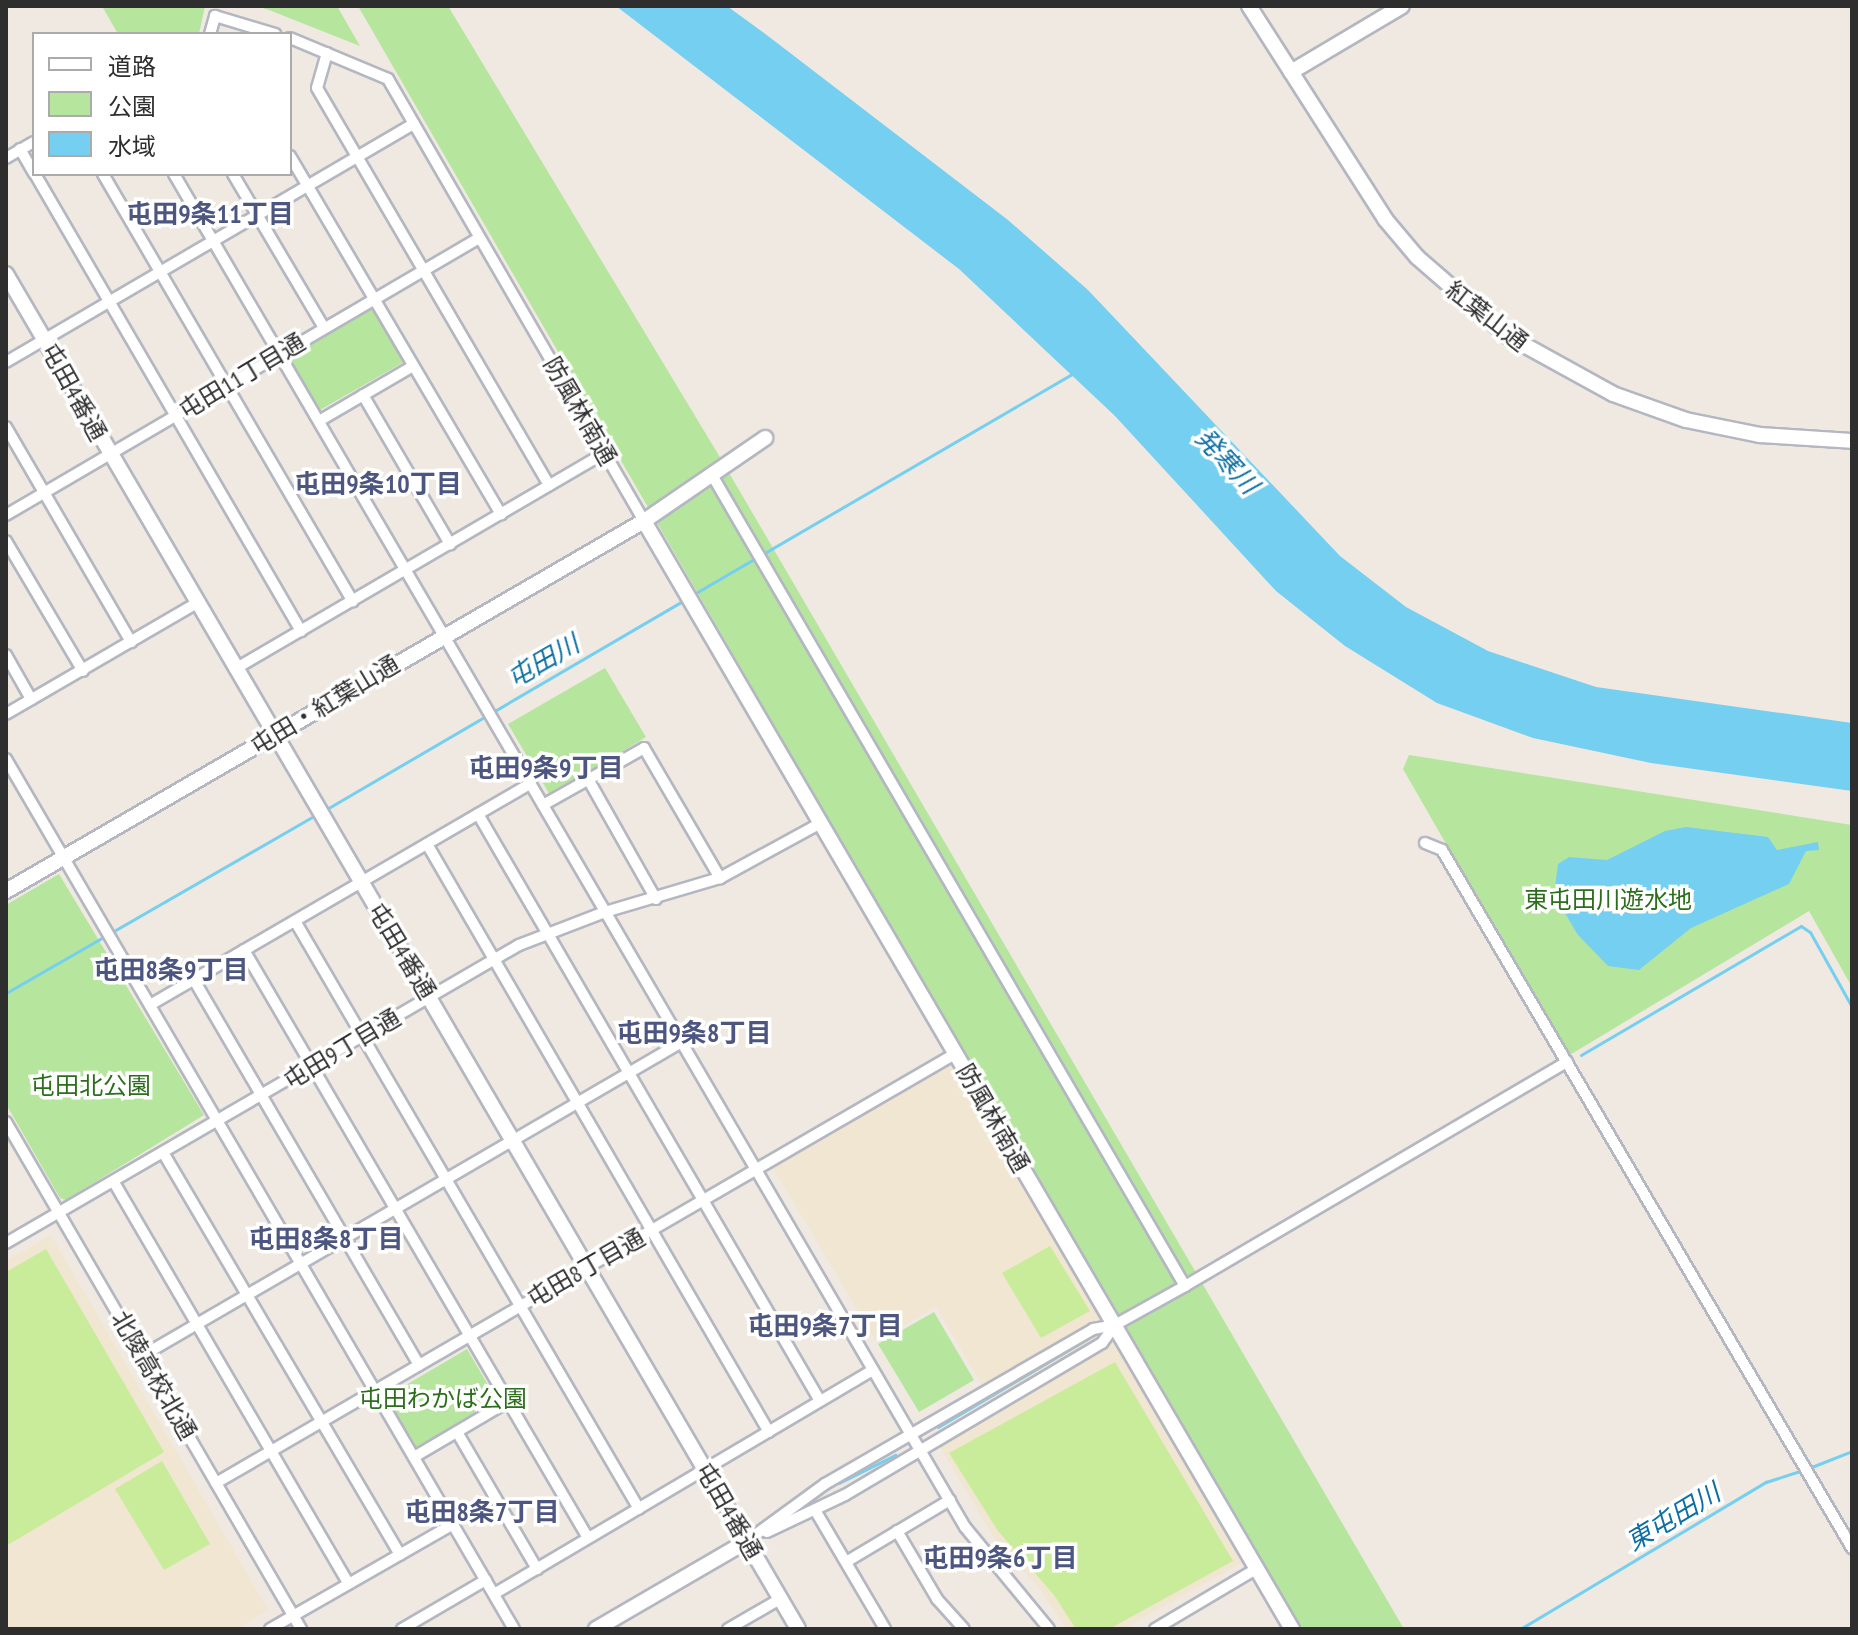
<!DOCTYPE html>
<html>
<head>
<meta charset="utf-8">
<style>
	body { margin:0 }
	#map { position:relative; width:1858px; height:1635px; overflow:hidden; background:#efe9e1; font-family:"PT Sans Narrow","Noto Sans JP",sans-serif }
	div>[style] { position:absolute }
	.education>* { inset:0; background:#f0e6d1 }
	.green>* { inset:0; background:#b6e59e }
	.pitch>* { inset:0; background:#c9ec9a }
	.water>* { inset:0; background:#75cff0 }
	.stream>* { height:3px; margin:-1.5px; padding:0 1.5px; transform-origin:1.5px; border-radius:1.5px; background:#75cff0 }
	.roads { filter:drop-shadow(2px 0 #b4b7c1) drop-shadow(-2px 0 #b4b7c1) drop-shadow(0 2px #b4b7c1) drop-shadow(0 -2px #b4b7c1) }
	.street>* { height:10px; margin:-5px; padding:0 5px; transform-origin:5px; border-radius:5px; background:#fff }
	.secondary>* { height:14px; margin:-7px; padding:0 7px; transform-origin:7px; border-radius:7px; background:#fff }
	span { translate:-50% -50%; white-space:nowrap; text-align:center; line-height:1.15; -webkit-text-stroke:7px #fff; paint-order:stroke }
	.street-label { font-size:24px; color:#2e2e2e }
	.park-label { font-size:24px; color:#2c6e1b }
	.neighbourhood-label { font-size:26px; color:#4d5680; font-weight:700 }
	.water-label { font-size:26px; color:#0d6fa3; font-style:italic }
	.frame { position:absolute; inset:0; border:8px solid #2e2e2e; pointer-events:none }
	.legend { position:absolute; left:32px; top:32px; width:260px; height:144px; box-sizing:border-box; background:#fff; border:2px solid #ababab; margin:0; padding:10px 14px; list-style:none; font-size:24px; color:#2e2e2e }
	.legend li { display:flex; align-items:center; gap:16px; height:40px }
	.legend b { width:40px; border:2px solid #ababab }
</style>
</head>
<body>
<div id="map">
	<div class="education">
		<div style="clip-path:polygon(953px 1064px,1245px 1561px,1123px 1629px,1067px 1629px,1037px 1585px,997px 1543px,940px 1447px,998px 1412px,936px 1307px,876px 1341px,773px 1167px)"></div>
		<div style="clip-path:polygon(51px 1235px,268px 1610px,237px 1629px,6px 1629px,6px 1261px)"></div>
	</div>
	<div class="green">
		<div style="clip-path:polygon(102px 6px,205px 6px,199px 34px,118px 34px)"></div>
		<div style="clip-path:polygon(256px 6px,337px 6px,360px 46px,269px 10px)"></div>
		<div style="clip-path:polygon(358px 6px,448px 6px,718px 454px,1404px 1629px,1297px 1629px)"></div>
		<div style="clip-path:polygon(371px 307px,404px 362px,320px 410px,289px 357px)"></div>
		<div style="clip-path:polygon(605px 668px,646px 737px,550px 795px,508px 724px)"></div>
		<div style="clip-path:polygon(1409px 755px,1852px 825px,1852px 987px,1809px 911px,1568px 1056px,1403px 769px)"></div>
		<div style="clip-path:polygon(59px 874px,204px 1115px,66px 1200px,60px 1198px,6px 1104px,6px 905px)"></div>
		<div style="clip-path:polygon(934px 1312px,974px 1380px,919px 1412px,878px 1344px)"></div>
		<div style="clip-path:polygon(467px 1349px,498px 1402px,419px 1448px,413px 1446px,387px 1402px,389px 1395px)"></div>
	</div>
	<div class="pitch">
		<div style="clip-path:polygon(1050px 1246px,1090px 1311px,1041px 1338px,1002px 1273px)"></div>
		<div style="clip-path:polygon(46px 1249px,164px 1452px,6px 1546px,6px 1272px)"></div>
		<div style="clip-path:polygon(1115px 1362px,1233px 1561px,1109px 1629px,1076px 1629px,1054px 1595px,998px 1531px,949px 1453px)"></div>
		<div style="clip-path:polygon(162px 1461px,210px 1544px,164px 1570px,115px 1489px)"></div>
	</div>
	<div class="water">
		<div style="clip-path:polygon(616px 6px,727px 6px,768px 36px,1008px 220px,1088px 290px,1340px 556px,1406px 607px,1488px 651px,1596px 687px,1852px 723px,1852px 791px,1651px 763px,1533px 738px,1437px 703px,1345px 646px,1276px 591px,1115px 416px,959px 269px)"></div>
		<div style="clip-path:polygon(1686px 827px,1768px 837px,1777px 850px,1818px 842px,1819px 850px,1806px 851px,1789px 884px,1691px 928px,1639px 970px,1608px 966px,1578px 935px,1554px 895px,1558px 864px,1569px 857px,1607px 860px,1665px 831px)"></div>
	</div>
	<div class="stream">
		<div style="left:694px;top:594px;width:441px;rotate:-30.2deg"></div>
		<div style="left:325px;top:810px;width:416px;rotate:-30.3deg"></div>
		<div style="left:6px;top:993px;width:357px;rotate:-29.9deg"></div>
		<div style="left:1581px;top:1055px;width:255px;rotate:-30.4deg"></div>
		<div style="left:1801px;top:926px;width:11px;rotate:34deg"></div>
		<div style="left:1810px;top:932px;width:86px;rotate:60.8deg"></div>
		<div style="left:938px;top:1427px;width:173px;rotate:-30.6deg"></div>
		<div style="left:1809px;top:1468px;width:46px;rotate:-21.6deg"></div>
		<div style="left:839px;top:1483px;width:63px;rotate:-26.6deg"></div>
		<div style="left:1520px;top:1629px;width:287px;rotate:-30.9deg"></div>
		<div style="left:1766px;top:1482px;width:38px;rotate:-18deg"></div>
	</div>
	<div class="roads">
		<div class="street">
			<div style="left:210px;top:34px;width:19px;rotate:-74deg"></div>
			<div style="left:215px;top:16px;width:63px;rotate:16.7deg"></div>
			<div style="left:290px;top:38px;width:106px;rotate:22.7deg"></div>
			<div style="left:388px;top:79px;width:511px;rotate:59.92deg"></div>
			<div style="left:327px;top:53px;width:36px;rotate:106deg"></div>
			<div style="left:317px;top:88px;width:460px;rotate:59.7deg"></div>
			<div style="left:20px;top:149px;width:28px;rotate:60deg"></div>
			<div style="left:290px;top:156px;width:416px;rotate:59.5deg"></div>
			<div style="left:6px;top:158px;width:32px;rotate:-30deg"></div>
			<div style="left:35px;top:174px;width:529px;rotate:59.8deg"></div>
			<div style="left:103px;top:174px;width:495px;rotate:59.7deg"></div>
			<div style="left:174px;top:174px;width:1567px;rotate:59.69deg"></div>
			<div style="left:965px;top:1527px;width:132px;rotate:50.5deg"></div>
			<div style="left:233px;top:174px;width:179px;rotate:59.4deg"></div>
			<div style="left:6px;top:362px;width:472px;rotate:-30.3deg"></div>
			<div style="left:363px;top:395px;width:173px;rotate:59.7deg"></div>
			<div style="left:319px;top:421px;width:109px;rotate:-30.3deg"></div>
			<div style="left:6px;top:427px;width:249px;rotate:59.8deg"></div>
			<div style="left:712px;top:475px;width:939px;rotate:59.75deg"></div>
			<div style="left:1185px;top:1286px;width:443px;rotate:-30.4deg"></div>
			<div style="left:6px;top:515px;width:548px;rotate:-30.35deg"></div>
			<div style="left:6px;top:541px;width:151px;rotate:59.4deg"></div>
			<div style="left:6px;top:655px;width:51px;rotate:60.4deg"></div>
			<div style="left:235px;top:669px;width:428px;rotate:-30.3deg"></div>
			<div style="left:6px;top:714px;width:221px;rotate:-30.2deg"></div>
			<div style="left:6px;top:759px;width:1007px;rotate:59.72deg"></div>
			<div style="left:588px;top:779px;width:138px;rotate:60.5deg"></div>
			<div style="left:543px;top:805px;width:116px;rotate:-29.4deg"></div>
			<div style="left:644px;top:748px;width:151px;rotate:59.7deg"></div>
			<div style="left:478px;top:814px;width:679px;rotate:59.77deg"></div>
			<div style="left:1425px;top:843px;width:18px;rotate:22deg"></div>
			<div style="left:1442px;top:850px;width:810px;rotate:59.57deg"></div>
			<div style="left:427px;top:844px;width:680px;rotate:59.82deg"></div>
			<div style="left:295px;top:921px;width:681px;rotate:59.67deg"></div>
			<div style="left:244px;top:950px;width:681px;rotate:59.67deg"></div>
			<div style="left:194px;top:980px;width:446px;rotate:59.7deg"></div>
			<div style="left:150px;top:1005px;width:440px;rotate:-30.2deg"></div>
			<div style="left:6px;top:1122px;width:587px;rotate:59.81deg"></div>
			<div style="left:164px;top:1154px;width:465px;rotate:59.5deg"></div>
			<div style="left:115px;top:1184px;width:463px;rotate:59.7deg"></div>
			<div style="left:6px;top:1243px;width:593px;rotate:-30.15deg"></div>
			<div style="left:519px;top:945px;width:92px;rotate:-21deg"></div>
			<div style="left:605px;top:912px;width:120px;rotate:-16.5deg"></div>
			<div style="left:720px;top:878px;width:115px;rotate:-28.6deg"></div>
			<div style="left:142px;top:1356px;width:625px;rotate:-30.18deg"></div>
			<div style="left:457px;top:1432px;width:159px;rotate:59.7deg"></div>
			<div style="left:414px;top:1457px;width:110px;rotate:-30.5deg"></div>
			<div style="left:216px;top:1483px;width:854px;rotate:-30.14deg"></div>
			<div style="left:815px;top:1510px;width:138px;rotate:59.5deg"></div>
			<div style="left:897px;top:1531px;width:79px;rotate:59.5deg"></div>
			<div style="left:937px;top:1599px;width:40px;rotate:48deg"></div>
			<div style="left:767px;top:1532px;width:86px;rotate:-25.4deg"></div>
			<div style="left:845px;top:1495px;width:299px;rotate:-30.6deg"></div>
			<div style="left:1102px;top:1343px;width:22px;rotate:-54deg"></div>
			<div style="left:747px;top:1541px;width:97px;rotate:-36.2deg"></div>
			<div style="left:825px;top:1484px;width:310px;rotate:-30deg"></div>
			<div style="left:1093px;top:1329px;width:22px;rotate:-10deg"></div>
			<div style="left:1115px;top:1325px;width:80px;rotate:-29.1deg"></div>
			<div style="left:846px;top:1562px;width:121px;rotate:-30.8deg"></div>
			<div style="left:494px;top:1594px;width:440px;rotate:-30.6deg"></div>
			<div style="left:270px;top:1629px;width:211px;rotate:-29.8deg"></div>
			<div style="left:402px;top:1629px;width:97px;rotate:-30.3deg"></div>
			<div style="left:728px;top:1629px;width:60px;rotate:-30deg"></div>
			<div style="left:1155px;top:1629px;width:117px;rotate:-30.7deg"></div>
		</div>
		<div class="secondary">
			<div style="left:1249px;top:6px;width:253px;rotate:57.4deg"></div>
			<div style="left:1385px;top:219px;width:50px;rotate:49.9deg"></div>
			<div style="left:1417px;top:257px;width:121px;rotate:41deg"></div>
			<div style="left:1508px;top:336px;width:120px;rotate:28.9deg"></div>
			<div style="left:1613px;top:394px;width:77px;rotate:19.6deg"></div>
			<div style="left:1686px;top:420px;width:76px;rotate:11.5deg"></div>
			<div style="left:1760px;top:435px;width:92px;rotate:3.7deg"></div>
			<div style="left:1291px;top:72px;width:129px;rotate:-30.7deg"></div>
			<div style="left:6px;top:274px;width:1569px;rotate:59.69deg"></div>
			<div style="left:644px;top:521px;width:1284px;rotate:59.68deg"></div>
			<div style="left:6px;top:891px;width:738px;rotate:-30.11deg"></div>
			<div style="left:644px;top:521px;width:147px;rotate:-34.4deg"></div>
			<div style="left:596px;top:1629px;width:175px;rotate:-30.2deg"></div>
		</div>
	</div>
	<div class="street-label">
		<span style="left:1487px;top:316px;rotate:38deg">紅葉山通</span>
		<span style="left:242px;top:376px;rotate:-31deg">屯田11丁目通</span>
		<span style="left:74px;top:392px;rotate:61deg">屯田4番通</span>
		<span style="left:580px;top:411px;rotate:60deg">防風林南通</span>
		<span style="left:325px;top:705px;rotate:-31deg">屯田・紅葉山通</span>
		<span style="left:402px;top:951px;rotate:59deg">屯田4番通</span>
		<span style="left:342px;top:1049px;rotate:-31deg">屯田9丁目通</span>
		<span style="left:993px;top:1118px;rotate:60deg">防風林南通</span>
		<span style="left:586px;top:1268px;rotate:-30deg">屯田8丁目通</span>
		<span style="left:154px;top:1375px;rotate:60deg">北陵高校北通</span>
		<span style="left:729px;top:1511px;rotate:60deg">屯田4番通</span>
	</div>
	<div class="park-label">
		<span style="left:1608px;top:900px">東屯田川遊水地</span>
		<span style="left:91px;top:1086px">屯田北公園</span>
		<span style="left:443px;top:1399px">屯田わかば公園</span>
	</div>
	<div class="neighbourhood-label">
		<span style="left:210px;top:214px">屯田9条11丁目</span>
		<span style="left:378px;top:484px">屯田9条10丁目</span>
		<span style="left:546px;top:768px">屯田9条9丁目</span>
		<span style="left:171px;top:970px">屯田8条9丁目</span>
		<span style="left:694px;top:1033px">屯田9条8丁目</span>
		<span style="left:326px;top:1239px">屯田8条8丁目</span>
		<span style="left:825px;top:1326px">屯田9条7丁目</span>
		<span style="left:482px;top:1512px">屯田8条7丁目</span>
		<span style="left:1000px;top:1558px">屯田9条6丁目</span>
	</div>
	<div class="water-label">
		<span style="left:1227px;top:461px;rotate:47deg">発寒川</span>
		<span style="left:543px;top:661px;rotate:-30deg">屯田川</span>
		<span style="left:1673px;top:1517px;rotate:-31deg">東屯田川</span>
	</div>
	<div class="frame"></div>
	<ul class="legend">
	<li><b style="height:10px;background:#fff"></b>道路</li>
	<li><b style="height:22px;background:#b6e59e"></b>公園</li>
	<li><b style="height:22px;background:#75cff0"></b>水域</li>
	</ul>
</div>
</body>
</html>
